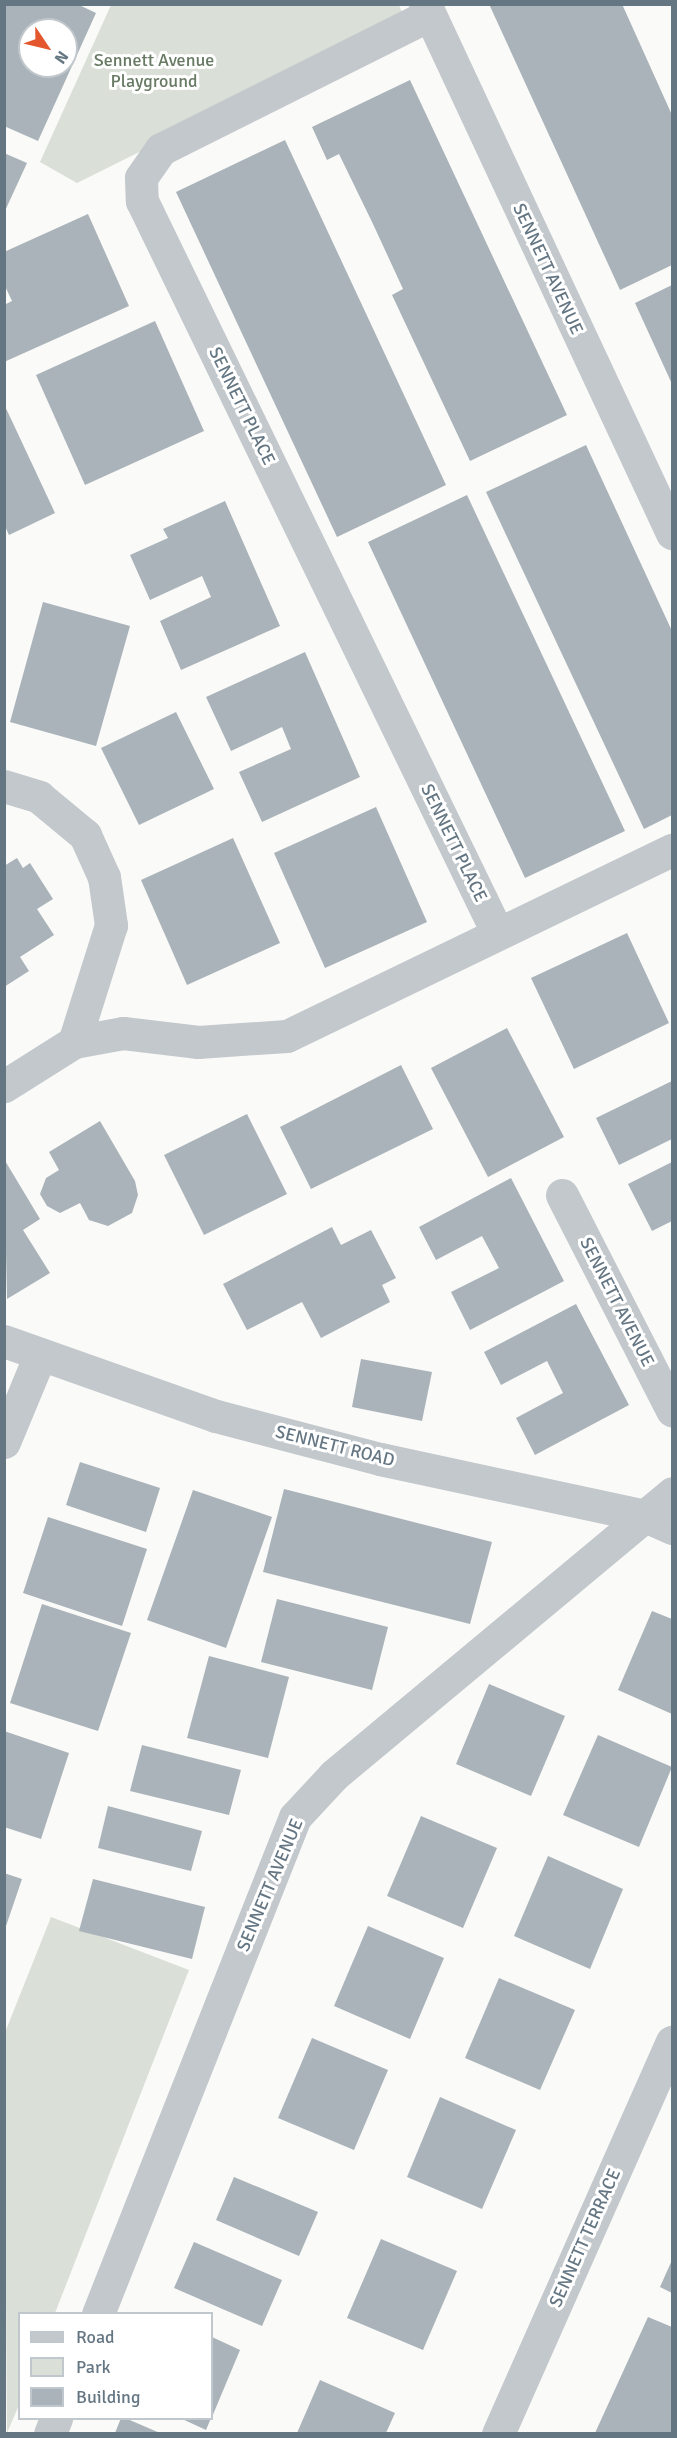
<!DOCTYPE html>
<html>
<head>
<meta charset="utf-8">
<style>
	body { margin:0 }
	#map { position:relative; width:677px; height:2438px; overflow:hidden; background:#fafaf8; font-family:Signika,sans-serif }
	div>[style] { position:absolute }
	.green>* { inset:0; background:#dadfd7 }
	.building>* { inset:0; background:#aab3b9 }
	.minor>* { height:33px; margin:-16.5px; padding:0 16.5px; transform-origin:16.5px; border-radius:16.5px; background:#c3c8cc }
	span { translate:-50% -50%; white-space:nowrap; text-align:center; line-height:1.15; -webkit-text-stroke:6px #fff; paint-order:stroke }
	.park-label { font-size:18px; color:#687a64 }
	.street-label { font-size:18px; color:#657683 }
	.frame { position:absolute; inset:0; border:6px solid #657683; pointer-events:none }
	.legend { position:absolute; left:18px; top:2312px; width:195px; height:108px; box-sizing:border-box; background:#fff; border:2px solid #c1c8cd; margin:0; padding:8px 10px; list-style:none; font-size:18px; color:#657683 }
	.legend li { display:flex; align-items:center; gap:12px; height:30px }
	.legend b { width:30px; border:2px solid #c1c8cd }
	.north { position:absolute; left:18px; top:18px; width:60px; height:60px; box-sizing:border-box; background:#fff; border:2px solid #c1c8cd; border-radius:50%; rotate:125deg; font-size:16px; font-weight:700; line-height:24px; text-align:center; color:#657683 }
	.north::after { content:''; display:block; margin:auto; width:21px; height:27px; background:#e4572e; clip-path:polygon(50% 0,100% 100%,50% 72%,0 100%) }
</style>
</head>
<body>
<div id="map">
	<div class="green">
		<div style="clip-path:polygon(111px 5px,399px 5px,405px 20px,77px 183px,40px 162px)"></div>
		<div style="clip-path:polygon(51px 1917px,189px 1970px,55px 2313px,20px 2314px,19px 2405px,7px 2433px,4px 2035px)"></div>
	</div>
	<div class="building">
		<div style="clip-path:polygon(evenodd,4px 4px,77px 4px,96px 13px,38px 141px,4px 126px,4px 4px,30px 30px,66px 30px,66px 66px,30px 66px,30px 30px)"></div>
		<div style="clip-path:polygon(489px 4px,622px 4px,672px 115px,672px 265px,620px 290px)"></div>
		<div style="clip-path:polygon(410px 80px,567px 415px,470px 461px,392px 295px,403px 289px,373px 224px,339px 154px,327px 160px,312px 127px)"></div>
		<div style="clip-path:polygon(285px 140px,446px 485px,337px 537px,176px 192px)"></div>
		<div style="clip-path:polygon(4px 153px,27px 163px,4px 213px)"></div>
		<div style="clip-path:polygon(88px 214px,129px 306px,4px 362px,4px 305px,12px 301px,4px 284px,4px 252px)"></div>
		<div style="clip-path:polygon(672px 285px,672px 384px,635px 303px)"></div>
		<div style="clip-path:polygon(155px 321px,204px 431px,85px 485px,36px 375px)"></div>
		<div style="clip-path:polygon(4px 404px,55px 513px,9px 535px,4px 524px)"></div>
		<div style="clip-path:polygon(586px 445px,672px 631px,672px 815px,644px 829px,486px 492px)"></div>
		<div style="clip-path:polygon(467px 495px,625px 831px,525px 878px,368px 542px)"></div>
		<div style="clip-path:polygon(225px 501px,280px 626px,181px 670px,160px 621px,211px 597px,202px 576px,150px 600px,130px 555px,168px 538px,163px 529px)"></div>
		<div style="clip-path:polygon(43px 602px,130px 626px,96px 746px,10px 722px)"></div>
		<div style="clip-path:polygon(305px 652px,360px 777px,262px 822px,239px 772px,291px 749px,282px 727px,231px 751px,206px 697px)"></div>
		<div style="clip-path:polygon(176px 712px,214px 789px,139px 825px,101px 748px)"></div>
		<div style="clip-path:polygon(376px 807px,427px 922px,325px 968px,274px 853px)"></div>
		<div style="clip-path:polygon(233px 838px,280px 943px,187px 985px,141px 880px)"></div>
		<div style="clip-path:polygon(17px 858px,23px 868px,30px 863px,53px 899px,37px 909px,54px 935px,20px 957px,29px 971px,4px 987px,4px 866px)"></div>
		<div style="clip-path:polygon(627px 933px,669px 1023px,574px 1069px,531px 978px)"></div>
		<div style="clip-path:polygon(507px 1028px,564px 1137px,488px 1177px,431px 1068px)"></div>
		<div style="clip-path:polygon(401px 1065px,433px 1129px,311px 1189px,280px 1127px)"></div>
		<div style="clip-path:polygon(672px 1081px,672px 1139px,619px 1165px,596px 1118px)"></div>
		<div style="clip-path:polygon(247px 1114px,287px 1194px,204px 1235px,164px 1155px)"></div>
		<div style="clip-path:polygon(100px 1121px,135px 1181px,138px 1195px,132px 1213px,108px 1226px,89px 1220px,80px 1203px,60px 1213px,47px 1206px,40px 1194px,46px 1178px,59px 1170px,49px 1152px)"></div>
		<div style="clip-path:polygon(4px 1159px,40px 1219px,23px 1230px,50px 1273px,7px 1299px)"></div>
		<div style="clip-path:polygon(672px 1162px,672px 1221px,652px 1231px,628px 1184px)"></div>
		<div style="clip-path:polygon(511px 1178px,564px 1281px,470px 1330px,451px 1292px,499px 1268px,482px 1236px,436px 1260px,419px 1227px)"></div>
		<div style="clip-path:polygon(332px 1227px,341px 1245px,371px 1230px,396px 1278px,382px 1285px,390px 1302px,321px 1338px,302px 1302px,247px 1330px,223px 1284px)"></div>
		<div style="clip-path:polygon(576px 1304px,629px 1405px,535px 1455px,516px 1418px,563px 1393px,547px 1361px,501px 1385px,484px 1352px)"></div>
		<div style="clip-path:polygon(361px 1359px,432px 1372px,422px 1421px,352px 1407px)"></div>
		<div style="clip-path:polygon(80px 1462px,160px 1488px,146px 1532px,66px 1505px)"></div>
		<div style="clip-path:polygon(284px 1489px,492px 1542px,470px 1624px,263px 1572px)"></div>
		<div style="clip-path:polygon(193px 1490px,272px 1517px,226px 1648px,147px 1620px)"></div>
		<div style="clip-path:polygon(48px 1517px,147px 1549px,122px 1626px,23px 1593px)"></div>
		<div style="clip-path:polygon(277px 1599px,388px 1627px,372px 1690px,261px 1662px)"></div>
		<div style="clip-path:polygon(42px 1604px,131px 1633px,98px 1731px,10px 1703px)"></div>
		<div style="clip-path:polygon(652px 1611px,672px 1619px,672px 1714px,618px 1690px)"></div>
		<div style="clip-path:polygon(209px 1656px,289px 1677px,268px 1758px,187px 1738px)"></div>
		<div style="clip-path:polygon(489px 1684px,565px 1716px,531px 1796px,456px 1764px)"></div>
		<div style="clip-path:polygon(4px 1731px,69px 1753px,41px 1839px,4px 1827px)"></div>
		<div style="clip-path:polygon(598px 1735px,672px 1767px,639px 1847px,563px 1815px)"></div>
		<div style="clip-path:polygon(142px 1745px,241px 1770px,229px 1815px,130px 1791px)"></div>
		<div style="clip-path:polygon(108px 1806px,202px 1831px,191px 1871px,98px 1848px)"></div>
		<div style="clip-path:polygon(421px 1816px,497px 1848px,463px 1928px,387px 1896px)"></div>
		<div style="clip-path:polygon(548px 1856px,623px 1889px,590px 1969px,514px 1936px)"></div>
		<div style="clip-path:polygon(4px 1873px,22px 1879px,5px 1929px,4px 1929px)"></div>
		<div style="clip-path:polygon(93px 1879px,205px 1907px,192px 1959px,79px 1931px)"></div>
		<div style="clip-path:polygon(368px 1926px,444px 1958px,410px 2039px,334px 2006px)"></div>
		<div style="clip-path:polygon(499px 1978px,575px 2010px,540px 2090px,465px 2058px)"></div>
		<div style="clip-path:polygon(312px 2038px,388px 2070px,354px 2150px,278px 2118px)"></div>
		<div style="clip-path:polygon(440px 2097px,516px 2130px,482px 2209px,407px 2177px)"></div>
		<div style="clip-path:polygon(234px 2177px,318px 2212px,299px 2256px,216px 2220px)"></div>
		<div style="clip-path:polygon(381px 2239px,457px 2271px,423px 2350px,347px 2318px)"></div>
		<div style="clip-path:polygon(194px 2242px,282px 2280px,262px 2326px,174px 2288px)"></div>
		<div style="clip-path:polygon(672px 2260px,672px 2293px,660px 2287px)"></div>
		<div style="clip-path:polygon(648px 2317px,672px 2327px,672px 2433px,595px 2433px)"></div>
		<div style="clip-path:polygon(212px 2337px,240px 2350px,212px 2417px)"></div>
		<div style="clip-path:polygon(320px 2380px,395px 2413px,386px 2433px,297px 2433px)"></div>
		<div style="clip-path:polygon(121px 2418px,125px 2418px,160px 2433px,115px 2433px)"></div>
		<div style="clip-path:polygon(180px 2418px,211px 2418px,206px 2430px)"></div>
	</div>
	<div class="minor">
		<div style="left:425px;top:4px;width:584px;rotate:64.97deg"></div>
		<div style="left:429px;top:15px;width:300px;rotate:153.4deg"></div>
		<div style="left:161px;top:149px;width:35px;rotate:125deg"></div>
		<div style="left:141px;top:178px;width:23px;rotate:88deg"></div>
		<div style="left:142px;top:201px;width:813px;rotate:64.1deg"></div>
		<div style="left:4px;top:786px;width:37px;rotate:17deg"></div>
		<div style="left:39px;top:797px;width:60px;rotate:39.6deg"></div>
		<div style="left:85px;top:835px;width:46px;rotate:65.7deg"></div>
		<div style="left:104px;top:877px;width:49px;rotate:81.7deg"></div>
		<div style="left:111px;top:925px;width:123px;rotate:107.5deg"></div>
		<div style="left:74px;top:1042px;width:83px;rotate:147.8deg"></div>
		<div style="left:74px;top:1042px;width:50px;rotate:-10.4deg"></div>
		<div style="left:123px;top:1033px;width:76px;rotate:6.8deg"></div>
		<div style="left:198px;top:1042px;width:89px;rotate:-3.9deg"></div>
		<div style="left:287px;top:1036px;width:428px;rotate:-25.8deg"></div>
		<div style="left:562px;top:1195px;width:242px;rotate:62.9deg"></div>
		<div style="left:4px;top:1341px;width:225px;rotate:19.5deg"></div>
		<div style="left:216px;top:1416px;width:170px;rotate:14.7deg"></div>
		<div style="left:380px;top:1459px;width:271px;rotate:12.1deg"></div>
		<div style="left:645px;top:1516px;width:30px;rotate:24deg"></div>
		<div style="left:4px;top:1442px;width:94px;rotate:-67.5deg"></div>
		<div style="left:98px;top:2314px;width:535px;rotate:-68.38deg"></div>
		<div style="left:295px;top:1817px;width:57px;rotate:-47.1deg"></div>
		<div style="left:334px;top:1775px;width:440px;rotate:-39.8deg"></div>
		<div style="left:50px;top:2434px;width:17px;rotate:-69deg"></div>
		<div style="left:498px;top:2434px;width:429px;rotate:-66.1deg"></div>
	</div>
	<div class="park-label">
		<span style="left:154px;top:71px">Sennett Avenue<br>Playground</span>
	</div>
	<div class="street-label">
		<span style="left:548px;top:269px;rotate:65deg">SENNETT AVENUE</span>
		<span style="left:242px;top:406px;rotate:64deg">SENNETT PLACE</span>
		<span style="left:454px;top:843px;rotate:64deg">SENNETT PLACE</span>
		<span style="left:617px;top:1302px;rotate:63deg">SENNETT AVENUE</span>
		<span style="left:335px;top:1446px;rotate:14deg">SENNETT ROAD</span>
		<span style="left:270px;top:1885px;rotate:-67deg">SENNETT AVENUE</span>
		<span style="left:585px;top:2238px;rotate:-66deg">SENNETT TERRACE</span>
	</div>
	<div class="frame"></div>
	<ul class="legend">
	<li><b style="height:8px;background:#c3c8cc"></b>Road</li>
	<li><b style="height:16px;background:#dadfd7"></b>Park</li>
	<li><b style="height:16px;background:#aab3b9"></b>Building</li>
	</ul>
	<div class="north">N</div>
</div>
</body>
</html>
